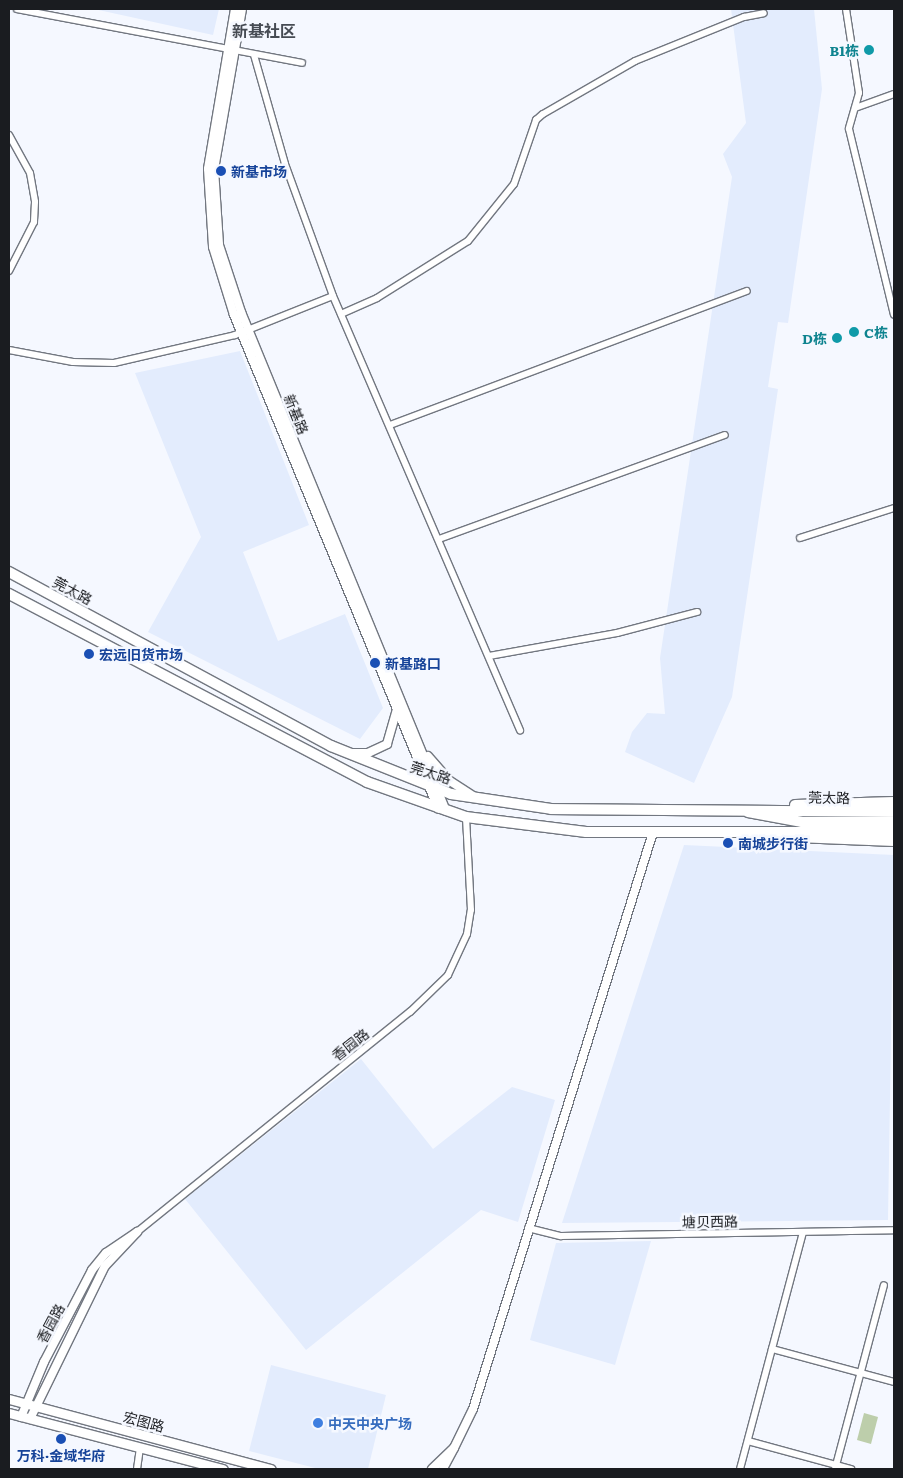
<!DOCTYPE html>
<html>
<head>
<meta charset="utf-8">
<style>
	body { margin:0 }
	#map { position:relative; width:903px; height:1478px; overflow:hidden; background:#f5f8ff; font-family:Literata,"Noto Sans SC",serif }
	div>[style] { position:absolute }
	.built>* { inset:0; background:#e3ecfd }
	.green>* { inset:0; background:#bdceab }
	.roads { filter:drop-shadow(1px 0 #727780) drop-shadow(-1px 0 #727780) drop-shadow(0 1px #727780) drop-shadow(0 -1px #727780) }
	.minor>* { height:6px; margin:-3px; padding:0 3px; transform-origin:3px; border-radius:3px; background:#fff }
	.tertiary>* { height:8px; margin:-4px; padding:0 4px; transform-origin:4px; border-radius:4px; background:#fff }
	.secondary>* { height:9px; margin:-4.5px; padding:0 4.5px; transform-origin:4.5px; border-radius:4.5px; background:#fff }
	.primary>* { height:10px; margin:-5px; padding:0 5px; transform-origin:5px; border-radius:5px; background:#fff }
	.dots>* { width:14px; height:14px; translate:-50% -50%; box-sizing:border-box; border:2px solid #f5f8ff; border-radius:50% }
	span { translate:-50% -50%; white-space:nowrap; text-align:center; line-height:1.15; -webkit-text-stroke:5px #f5f8ff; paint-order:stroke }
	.culture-label { font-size:14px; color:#0d838f; font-weight:700 }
	.right { translate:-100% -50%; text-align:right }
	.left { translate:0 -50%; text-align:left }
	.transit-label { font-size:14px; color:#164399; font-weight:700 }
	.street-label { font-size:14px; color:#1a1c20 }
	.shop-label { font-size:14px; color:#366cbe; font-weight:700 }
	.quarter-label { font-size:16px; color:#464b53; font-weight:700 }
	.frame { position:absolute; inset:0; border:10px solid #1a1c20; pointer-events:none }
</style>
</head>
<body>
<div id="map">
	<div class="built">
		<div style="clip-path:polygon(94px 9px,219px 9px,213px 35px)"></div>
		<div style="clip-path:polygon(731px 9px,814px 9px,822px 89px,788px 323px,778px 322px,768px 387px,778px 389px,732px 697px,694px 783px,625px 752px,632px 732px,647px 713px,665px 714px,660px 658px,732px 177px,723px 154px,746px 123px)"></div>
		<div style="clip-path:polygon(240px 351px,309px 525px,243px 552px,278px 641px,345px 614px,383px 708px,360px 739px,148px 632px,201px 537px,135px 373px)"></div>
		<div style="clip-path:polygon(684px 845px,894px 855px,888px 1220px,562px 1223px)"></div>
		<div style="clip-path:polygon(361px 1059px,433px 1149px,512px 1087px,555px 1100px,518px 1222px,481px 1210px,306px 1350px,185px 1199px)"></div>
		<div style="clip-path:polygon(651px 1241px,615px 1365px,530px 1340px,556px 1243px)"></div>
		<div style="clip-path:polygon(271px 1365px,386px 1395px,368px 1469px,319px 1469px,249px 1451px)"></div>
	</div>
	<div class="green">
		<div style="clip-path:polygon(864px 1413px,878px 1417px,871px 1444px,857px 1440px)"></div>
	</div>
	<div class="roads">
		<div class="minor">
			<div style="left:17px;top:9px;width:290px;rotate:10.7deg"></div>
			<div style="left:846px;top:9px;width:85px;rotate:81.2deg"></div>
			<div style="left:859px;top:93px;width:37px;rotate:106deg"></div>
			<div style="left:849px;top:129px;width:191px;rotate:76.4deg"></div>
			<div style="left:254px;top:55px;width:113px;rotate:74.1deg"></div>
			<div style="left:285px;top:164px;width:140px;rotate:70deg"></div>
			<div style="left:333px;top:296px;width:473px;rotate:66.7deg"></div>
			<div style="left:855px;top:108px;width:41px;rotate:-19.7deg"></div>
			<div style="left:9px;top:135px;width:43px;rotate:61.1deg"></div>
			<div style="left:30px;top:173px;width:29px;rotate:80deg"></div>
			<div style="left:35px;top:202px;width:20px;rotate:93deg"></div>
			<div style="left:34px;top:222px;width:55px;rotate:117deg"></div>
			<div style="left:341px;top:314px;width:39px;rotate:-24deg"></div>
			<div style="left:377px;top:298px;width:107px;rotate:-32.1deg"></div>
			<div style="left:468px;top:241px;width:73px;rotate:-51.1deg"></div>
			<div style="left:514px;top:184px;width:68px;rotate:-71deg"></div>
			<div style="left:536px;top:120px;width:9px;rotate:-41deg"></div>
			<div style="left:543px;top:114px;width:106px;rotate:-29.9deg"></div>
			<div style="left:635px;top:61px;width:118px;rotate:-22deg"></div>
			<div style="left:744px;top:17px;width:20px;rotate:-11deg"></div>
			<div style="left:9px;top:350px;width:65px;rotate:10.6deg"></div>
			<div style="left:73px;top:362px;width:41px;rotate:1.4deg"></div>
			<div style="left:114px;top:363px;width:124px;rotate:-13deg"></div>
			<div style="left:235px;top:335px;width:105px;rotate:-21.7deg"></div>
			<div style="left:390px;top:425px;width:381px;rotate:-20.6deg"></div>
			<div style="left:800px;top:538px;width:99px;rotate:-17.7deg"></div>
			<div style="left:439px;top:539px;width:304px;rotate:-20deg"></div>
			<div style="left:489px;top:656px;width:130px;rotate:-10.2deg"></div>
			<div style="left:617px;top:633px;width:83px;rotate:-14.7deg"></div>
			<div style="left:528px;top:1228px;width:34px;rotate:14deg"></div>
			<div style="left:561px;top:1236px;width:333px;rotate:-1deg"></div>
			<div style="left:137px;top:1232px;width:351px;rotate:-38.9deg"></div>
			<div style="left:410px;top:1012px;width:53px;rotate:-44.2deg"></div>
			<div style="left:448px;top:975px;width:45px;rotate:-65.1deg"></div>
			<div style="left:467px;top:934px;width:24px;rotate:-81deg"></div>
			<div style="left:471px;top:910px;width:93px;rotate:-93.1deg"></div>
			<div style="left:772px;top:1349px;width:126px;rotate:15.1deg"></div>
			<div style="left:748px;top:1441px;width:107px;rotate:15.2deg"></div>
			<div style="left:137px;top:1469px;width:21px;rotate:-82deg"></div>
			<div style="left:740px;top:1469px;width:245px;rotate:-75.1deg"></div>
			<div style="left:835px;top:1469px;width:190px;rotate:-75.1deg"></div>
		</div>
		<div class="tertiary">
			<div style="left:235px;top:9px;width:162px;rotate:99.6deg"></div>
			<div style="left:208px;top:169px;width:78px;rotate:86.3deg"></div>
			<div style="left:213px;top:247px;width:71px;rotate:72.8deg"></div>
			<div style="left:234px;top:315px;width:534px;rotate:67.52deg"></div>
			<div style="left:242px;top:9px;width:162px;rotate:99.9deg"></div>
			<div style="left:214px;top:169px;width:76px;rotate:86.2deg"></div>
			<div style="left:219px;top:245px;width:71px;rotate:71.8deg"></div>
			<div style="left:241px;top:312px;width:539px;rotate:67.67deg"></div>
			<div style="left:353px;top:753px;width:15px"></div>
			<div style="left:368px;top:753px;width:21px;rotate:-25deg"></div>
			<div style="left:387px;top:744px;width:35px;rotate:-74deg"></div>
			<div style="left:428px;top:756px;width:33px;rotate:49deg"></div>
			<div style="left:450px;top:781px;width:27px;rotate:33deg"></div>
			<div style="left:21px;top:1417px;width:60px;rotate:-67.3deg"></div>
			<div style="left:44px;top:1362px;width:104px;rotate:-62.4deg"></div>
			<div style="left:92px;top:1270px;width:22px;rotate:-51deg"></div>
			<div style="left:106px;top:1253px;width:37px;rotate:-34deg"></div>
			<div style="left:30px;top:1419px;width:170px;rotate:-63.9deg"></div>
			<div style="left:105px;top:1266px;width:47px;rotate:-46.7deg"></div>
			<div style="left:454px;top:1448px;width:43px;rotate:-64deg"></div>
			<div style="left:473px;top:1409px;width:604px;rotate:-72.67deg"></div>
			<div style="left:432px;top:1469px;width:30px;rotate:-44deg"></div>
			<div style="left:454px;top:1448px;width:24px;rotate:118deg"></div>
		</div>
		<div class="secondary">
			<div style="left:9px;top:1399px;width:271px;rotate:15deg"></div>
			<div style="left:9px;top:1413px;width:221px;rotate:14.7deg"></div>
		</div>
		<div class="primary">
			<div style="left:9px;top:572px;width:366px;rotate:28.4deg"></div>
			<div style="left:331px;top:746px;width:129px;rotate:21.8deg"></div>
			<div style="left:451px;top:794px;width:101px;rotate:8.5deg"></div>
			<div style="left:551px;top:809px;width:343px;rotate:0.5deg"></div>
			<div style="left:9px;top:594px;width:404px;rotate:27.7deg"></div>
			<div style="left:367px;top:782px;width:105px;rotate:19.5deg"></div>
			<div style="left:466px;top:817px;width:121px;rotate:7.1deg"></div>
			<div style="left:586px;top:832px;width:308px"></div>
			<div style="left:795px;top:805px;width:99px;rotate:-1.7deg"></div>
			<div style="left:748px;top:812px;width:55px;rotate:10.5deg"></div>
			<div style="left:802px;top:822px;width:92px"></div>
			<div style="left:796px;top:837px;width:98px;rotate:2.3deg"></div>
		</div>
	</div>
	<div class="dots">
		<div style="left:869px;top:50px;background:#0f9aa8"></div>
		<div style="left:221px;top:171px;background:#1a4fb4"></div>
		<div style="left:854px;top:332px;background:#0f9aa8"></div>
		<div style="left:837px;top:338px;background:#0f9aa8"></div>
		<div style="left:89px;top:654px;background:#1a4fb4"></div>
		<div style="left:375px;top:663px;background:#1a4fb4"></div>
		<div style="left:728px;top:843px;background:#1a4fb4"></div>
		<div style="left:318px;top:1423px;background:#3f7fe0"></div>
		<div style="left:61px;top:1439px;background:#1a4fb4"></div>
	</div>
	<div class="culture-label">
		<span class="right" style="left:859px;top:50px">B1栋</span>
		<span class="left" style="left:864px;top:332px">C栋</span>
		<span class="right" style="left:827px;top:338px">D栋</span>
	</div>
	<div class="transit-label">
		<span class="left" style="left:231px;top:171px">新基市场</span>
		<span class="left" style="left:99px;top:654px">宏远旧货市场</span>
		<span class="left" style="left:385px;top:663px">新基路口</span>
		<span class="left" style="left:738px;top:843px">南城步行街</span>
		<span style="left:61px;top:1455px">万科·金域华府</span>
	</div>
	<div class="street-label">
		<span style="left:297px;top:414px;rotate:68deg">新基路</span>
		<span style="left:73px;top:590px;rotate:28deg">莞太路</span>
		<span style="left:431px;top:772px;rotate:18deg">莞太路</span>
		<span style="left:829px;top:797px;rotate:1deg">莞太路</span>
		<span style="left:350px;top:1044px;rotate:-38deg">香园路</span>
		<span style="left:710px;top:1221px;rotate:-1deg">塘贝西路</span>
		<span style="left:50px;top:1323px;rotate:-62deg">香园路</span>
		<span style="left:144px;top:1421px;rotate:15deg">宏图路</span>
	</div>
	<div class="shop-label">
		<span class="left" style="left:328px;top:1423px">中天中央广场</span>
	</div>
	<div class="quarter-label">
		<span style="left:264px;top:30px">新基社区</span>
	</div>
	<div class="frame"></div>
</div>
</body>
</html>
